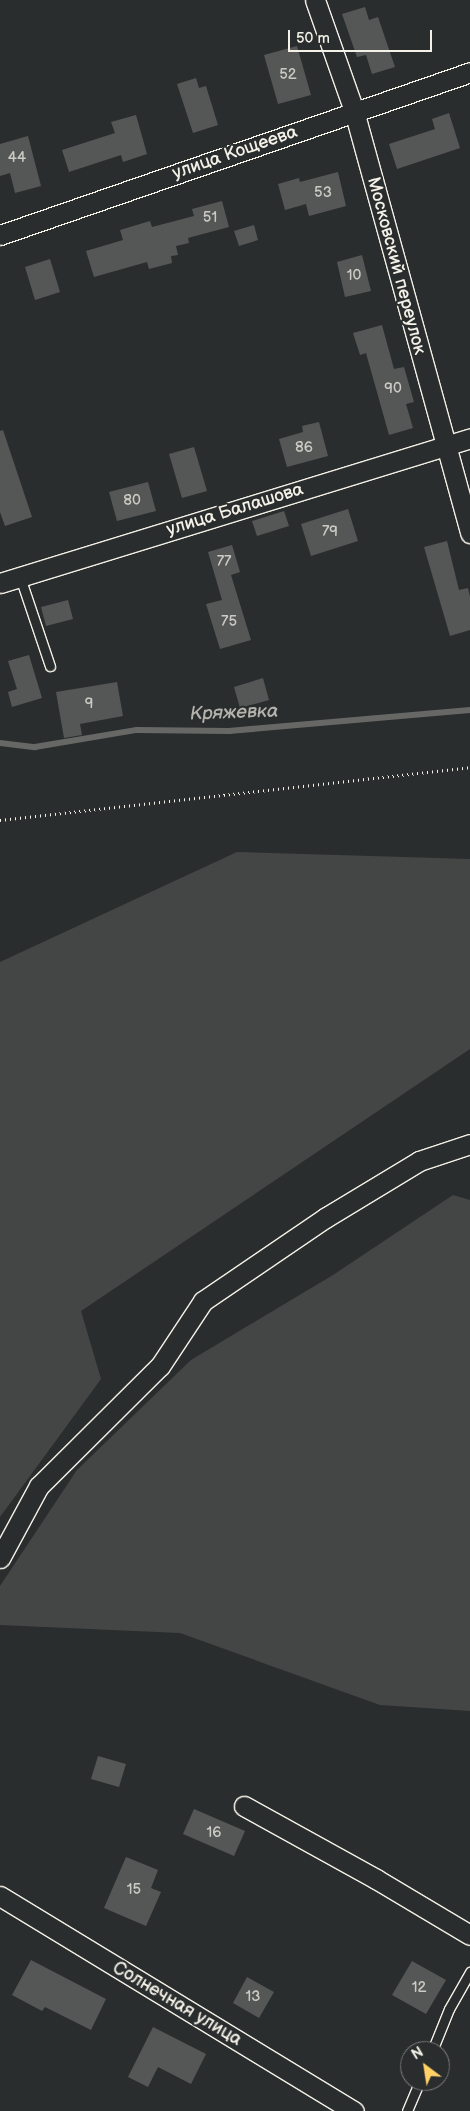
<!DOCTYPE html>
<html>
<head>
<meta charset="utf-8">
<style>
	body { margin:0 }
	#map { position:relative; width:470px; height:2111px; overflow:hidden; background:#2a2d2e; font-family:"Balsamiq Sans",sans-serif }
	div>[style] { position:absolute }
	.green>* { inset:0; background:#444645 }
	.stream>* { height:5.5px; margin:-2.75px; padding:0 2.75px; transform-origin:2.75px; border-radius:2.75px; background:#676866 }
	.building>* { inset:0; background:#555756 }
	.path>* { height:3px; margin-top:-1.5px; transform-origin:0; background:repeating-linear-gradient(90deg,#f4f1e8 0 1px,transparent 0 5px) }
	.roads { filter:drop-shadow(1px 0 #f4f1e8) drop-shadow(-1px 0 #f4f1e8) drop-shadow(0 1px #f4f1e8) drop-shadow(0 -1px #f4f1e8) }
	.service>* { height:9px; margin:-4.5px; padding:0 4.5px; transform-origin:4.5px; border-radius:4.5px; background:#2a2d2e }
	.minor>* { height:19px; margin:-9.5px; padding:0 9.5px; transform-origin:9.5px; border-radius:9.5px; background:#2a2d2e }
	span { translate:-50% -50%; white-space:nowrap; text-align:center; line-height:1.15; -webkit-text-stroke:4px #2a2d2e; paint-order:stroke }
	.number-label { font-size:15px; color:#cccac4 }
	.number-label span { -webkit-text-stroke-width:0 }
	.street-label { font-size:18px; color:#f4f1e8 }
	.water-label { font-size:19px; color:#b5b3ae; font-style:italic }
	.north { position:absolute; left:400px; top:2041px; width:50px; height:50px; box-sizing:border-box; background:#2a2d2e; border:1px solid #7b7b78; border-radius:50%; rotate:329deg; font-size:14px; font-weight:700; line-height:20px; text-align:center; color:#f4f1e8 }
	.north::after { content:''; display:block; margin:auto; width:18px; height:22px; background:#ffd166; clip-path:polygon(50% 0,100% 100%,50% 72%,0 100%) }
	.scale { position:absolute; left:288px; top:30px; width:144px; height:22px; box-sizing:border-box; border:2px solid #f4f1e8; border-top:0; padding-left:6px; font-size:15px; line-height:18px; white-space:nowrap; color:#f4f1e8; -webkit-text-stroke:4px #2a2d2e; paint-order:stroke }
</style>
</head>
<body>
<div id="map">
	<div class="green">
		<div style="clip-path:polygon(237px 852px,470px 859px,470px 1049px,81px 1311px,101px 1379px,0 1517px,0 962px)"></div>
		<div style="clip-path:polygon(453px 1195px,470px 1200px,470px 1711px,380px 1705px,180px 1633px,0 1625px,0 1586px,77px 1470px,191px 1360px,333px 1275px)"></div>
	</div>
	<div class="stream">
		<div style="left:0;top:743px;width:35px;rotate:7deg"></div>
		<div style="left:35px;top:747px;width:103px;rotate:-9.5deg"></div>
		<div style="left:137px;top:730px;width:92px;rotate:0.6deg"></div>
		<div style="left:229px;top:731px;width:242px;rotate:-5deg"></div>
	</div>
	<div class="building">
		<div style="clip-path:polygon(365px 7px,369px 20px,378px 17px,395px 67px,372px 74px,366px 55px,357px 57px,342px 14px)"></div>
		<div style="clip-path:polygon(297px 46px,311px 95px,278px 104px,264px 55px)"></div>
		<div style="clip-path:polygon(196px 78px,199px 88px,206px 86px,218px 125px,193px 133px,177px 84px)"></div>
		<div style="clip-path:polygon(449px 113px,460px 148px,397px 169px,389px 144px,435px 129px,432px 119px)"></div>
		<div style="clip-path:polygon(136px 115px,147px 154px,123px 162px,121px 155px,69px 172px,62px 150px,115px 133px,111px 122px)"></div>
		<div style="clip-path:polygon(28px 136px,41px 186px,15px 193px,10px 173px,0 176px,0 144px)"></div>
		<div style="clip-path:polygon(338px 172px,346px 206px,309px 216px,306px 204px,285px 210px,278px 184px,299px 178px,300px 182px)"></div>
		<div style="clip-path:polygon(222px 201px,229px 227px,188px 238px,189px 243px,176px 246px,178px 255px,171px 256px,172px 263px,149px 269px,147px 262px,94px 277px,86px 251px,123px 240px,120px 230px,150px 221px,152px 227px,194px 216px,192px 209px)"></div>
		<div style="clip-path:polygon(254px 225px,258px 240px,239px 246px,234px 231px)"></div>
		<div style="clip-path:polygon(362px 255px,371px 291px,345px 297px,337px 262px)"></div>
		<div style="clip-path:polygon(50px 259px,60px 292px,35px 300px,25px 267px)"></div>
		<div style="clip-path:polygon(382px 325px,394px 369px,404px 367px,414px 402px,406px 404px,413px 428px,389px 435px,366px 353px,360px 355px,353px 333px)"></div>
		<div style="clip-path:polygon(319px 422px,328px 456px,287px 467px,279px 439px,303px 432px,302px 426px)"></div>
		<div style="clip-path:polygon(3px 430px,32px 517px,5px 526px,0 512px,0 431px)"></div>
		<div style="clip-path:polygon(194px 447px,207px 491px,182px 498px,169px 454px)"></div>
		<div style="clip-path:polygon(148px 482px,156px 511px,117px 521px,109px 492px)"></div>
		<div style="clip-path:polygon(348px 509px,358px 541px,311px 556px,301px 524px)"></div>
		<div style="clip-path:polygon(284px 511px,289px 526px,257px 536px,252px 521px)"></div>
		<div style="clip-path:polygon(447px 541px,459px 590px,468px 588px,470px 597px,470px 630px,450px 636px,424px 547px)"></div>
		<div style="clip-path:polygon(232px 545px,240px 572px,231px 575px,251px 640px,220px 649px,206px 604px,222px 600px,208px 552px)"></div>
		<div style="clip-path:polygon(68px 600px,73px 619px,46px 626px,41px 607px)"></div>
		<div style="clip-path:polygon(29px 655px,42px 698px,12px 707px,8px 692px,17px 689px,8px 661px)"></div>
		<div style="clip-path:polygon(263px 678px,269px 700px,240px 708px,234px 687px)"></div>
		<div style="clip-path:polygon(117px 682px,123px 716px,80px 724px,82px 735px,64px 738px,56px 692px)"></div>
		<div style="clip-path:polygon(98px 1756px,126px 1764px,119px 1787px,91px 1779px)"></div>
		<div style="clip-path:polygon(194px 1809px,245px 1831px,234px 1856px,183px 1834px)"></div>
		<div style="clip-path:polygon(126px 1857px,158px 1870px,151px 1888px,161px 1892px,146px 1926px,104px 1908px)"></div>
		<div style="clip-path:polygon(31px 1960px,106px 1999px,91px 2030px,45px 2007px,42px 2011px,12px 1995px)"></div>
		<div style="clip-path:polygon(412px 1961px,446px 1980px,426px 2014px,392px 1995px)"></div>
		<div style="clip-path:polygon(247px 1977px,274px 1992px,259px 2018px,233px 2003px)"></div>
		<div style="clip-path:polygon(153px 2027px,206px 2054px,191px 2084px,158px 2067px,148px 2087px,128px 2077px)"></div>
	</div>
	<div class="path">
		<div style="left:0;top:820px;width:473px;rotate:-6.4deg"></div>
	</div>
	<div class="roads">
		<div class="service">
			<div style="left:20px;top:577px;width:94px;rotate:71.4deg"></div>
			<div style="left:432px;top:2051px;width:45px;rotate:-68deg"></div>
			<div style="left:449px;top:2009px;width:43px;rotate:-60.4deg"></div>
			<div style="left:407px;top:2111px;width:33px;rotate:-67deg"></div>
		</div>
		<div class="minor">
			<div style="left:315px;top:0;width:118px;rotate:70.6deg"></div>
			<div style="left:354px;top:111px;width:438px;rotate:74.6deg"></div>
			<div style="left:0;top:235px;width:497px;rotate:-19.1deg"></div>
			<div style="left:0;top:583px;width:492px;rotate:-17.1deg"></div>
			<div style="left:0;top:1558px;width:82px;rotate:-61.6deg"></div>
			<div style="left:39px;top:1486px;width:170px;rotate:-44.8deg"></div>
			<div style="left:160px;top:1366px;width:78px;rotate:-56.5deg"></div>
			<div style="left:203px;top:1301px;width:148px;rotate:-34.2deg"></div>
			<div style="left:325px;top:1218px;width:110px;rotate:-31.2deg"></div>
			<div style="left:419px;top:1161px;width:54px;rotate:-18.4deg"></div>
			<div style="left:244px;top:1806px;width:151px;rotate:28.9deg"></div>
			<div style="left:376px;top:1879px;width:109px;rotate:30.8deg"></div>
			<div style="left:0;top:1896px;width:414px;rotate:31.3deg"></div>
		</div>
	</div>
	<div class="number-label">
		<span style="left:288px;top:75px">52</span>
		<span style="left:17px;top:158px">44</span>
		<span style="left:323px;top:193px">53</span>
		<span style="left:210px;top:218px">51</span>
		<span style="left:354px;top:276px">10</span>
		<span style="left:393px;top:389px">90</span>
		<span style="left:304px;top:448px">86</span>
		<span style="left:132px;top:501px">80</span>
		<span style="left:330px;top:532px">79</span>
		<span style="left:224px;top:562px">77</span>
		<span style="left:229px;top:622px">75</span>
		<span style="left:89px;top:704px">9</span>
		<span style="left:214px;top:1833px">16</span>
		<span style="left:134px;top:1890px">15</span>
		<span style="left:419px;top:1988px">12</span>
		<span style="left:253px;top:1997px">13</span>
	</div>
	<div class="street-label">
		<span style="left:235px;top:153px;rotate:-19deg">улица Кощеева</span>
		<span style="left:396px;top:266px;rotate:75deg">Московский переулок</span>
		<span style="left:235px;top:510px;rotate:-17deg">улица Балашова</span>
		<span style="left:177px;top:2004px;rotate:31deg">Солнечная улица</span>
	</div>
	<div class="water-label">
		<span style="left:234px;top:713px;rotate:-2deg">Кряжевка</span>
	</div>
	<div class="north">N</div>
	<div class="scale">50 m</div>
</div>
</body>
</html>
